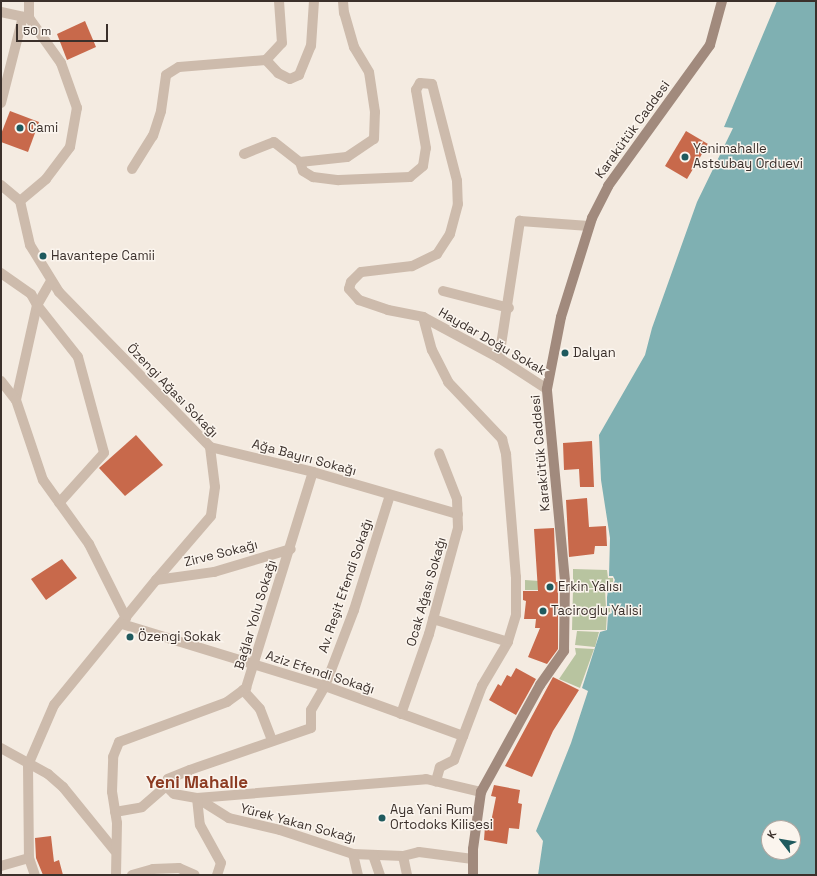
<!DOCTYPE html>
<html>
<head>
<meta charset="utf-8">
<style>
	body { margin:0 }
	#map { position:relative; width:817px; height:876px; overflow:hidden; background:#f4ebe1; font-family:"Space Grotesk",sans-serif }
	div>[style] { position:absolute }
	.green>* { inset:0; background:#b8c4a0 }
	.water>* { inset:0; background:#7fb0b2 }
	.building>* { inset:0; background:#c8694b }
	.street>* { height:10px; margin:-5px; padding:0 5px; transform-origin:5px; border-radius:5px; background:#cdbbac }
	.secondary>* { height:10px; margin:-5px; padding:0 5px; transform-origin:5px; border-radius:5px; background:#a18a7d }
	.dots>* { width:11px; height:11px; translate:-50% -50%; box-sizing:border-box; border:2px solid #fbf5ee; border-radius:50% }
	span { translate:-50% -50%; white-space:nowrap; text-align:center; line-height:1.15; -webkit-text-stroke:3px #fbf5ee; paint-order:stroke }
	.poi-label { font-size:13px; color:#3b302b }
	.left { translate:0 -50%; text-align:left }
	.street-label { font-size:13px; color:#3b302b }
	.district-label { font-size:17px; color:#8c3b22; font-weight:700 }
	.frame { position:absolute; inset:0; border:2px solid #3b302b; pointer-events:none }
	.north { position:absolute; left:761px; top:820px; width:40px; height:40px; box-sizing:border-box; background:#fbf5ee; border:1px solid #aea6a0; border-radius:50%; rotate:301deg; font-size:11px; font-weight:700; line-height:16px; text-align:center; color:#3b302b }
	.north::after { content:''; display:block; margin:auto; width:14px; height:18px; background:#1f5a5e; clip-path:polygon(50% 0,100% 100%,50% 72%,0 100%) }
	.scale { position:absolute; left:16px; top:24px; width:92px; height:18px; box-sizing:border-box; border:2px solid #3b302b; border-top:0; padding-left:5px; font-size:12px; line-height:14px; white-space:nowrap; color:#3b302b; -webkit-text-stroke:3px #fbf5ee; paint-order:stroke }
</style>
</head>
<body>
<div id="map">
	<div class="green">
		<div style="clip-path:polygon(573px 569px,607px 570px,608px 578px,613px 578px,613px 582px,608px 583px,608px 588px,573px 588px)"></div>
		<div style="clip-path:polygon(525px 580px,539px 581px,538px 590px,525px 590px)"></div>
		<div style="clip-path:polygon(605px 589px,606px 608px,610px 608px,610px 612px,607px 613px,606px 630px,572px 630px,573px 590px)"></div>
		<div style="clip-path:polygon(577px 631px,599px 632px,595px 647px,575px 645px)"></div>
		<div style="clip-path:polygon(575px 648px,594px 649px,580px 688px,559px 679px,576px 654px)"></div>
	</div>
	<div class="water">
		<div style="clip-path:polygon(evenodd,777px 1px,816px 1px,816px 875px,538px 875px,543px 841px,536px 831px,571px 743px,588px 691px,582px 688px,600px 632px,607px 630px,608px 615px,612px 613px,611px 606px,607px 606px,607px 597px,609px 584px,613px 585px,615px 580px,613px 576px,609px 576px,610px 538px,601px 480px,599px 435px,645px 355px,652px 328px,697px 202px,733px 128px,724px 127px,777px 1px,769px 828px,793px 828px,793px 852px,769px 852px,769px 828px)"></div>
	</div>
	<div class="building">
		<div style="clip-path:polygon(85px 21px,96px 47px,67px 60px,57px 34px)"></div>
		<div style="clip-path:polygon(10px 111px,39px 122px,28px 152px,1px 142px,1px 134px)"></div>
		<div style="clip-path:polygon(686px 131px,708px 144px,687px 179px,665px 166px)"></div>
		<div style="clip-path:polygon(136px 435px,163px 465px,125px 496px,99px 468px)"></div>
		<div style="clip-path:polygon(592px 441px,594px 487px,580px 487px,579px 469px,564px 470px,563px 443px)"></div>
		<div style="clip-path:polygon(587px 498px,589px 527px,606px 526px,607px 546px,595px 546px,594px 554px,569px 557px,566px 500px)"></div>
		<div style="clip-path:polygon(554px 528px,556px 582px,558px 582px,558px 649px,547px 664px,528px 657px,540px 628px,535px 628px,536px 619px,524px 619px,526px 601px,523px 600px,523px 591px,538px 591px,534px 529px)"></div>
		<div style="clip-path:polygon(62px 559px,77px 578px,46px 600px,31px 579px)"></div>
		<div style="clip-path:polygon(516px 668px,536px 679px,516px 715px,489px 700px,498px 684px,501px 686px,507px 675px,511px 677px)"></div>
		<div style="clip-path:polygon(553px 677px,579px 690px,553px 731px,532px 777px,505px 766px)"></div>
		<div style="clip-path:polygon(494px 785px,520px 790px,518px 803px,522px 804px,519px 829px,509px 828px,507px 844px,484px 840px,485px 826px,490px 827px,496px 797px,491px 796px)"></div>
		<div style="clip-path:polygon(51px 836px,54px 862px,59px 860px,63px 875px,43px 875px,36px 858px,35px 838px)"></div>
	</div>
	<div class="street">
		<div style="left:1px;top:12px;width:29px;rotate:12deg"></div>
		<div style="left:266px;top:60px;width:18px;rotate:47deg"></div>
		<div style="left:278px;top:73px;width:13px;rotate:27deg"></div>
		<div style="left:290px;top:79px;width:10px;rotate:-24deg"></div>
		<div style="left:299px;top:75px;width:31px;rotate:-68deg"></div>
		<div style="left:311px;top:46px;width:45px;rotate:-86.2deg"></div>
		<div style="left:1px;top:103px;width:89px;rotate:-75.7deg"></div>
		<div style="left:244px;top:154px;width:32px;rotate:-22deg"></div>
		<div style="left:274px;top:142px;width:33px;rotate:38deg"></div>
		<div style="left:300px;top:162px;width:9px;rotate:72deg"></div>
		<div style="left:303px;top:171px;width:12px;rotate:31deg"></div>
		<div style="left:313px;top:177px;width:26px;rotate:7deg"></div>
		<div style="left:339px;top:180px;width:71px;rotate:-2.4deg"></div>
		<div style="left:410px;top:177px;width:17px;rotate:-40deg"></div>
		<div style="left:423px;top:166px;width:18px;rotate:-81deg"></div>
		<div style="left:426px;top:148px;width:59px;rotate:-99.8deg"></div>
		<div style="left:416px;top:90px;width:8px;rotate:-60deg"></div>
		<div style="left:420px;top:83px;width:12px;rotate:5deg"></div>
		<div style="left:432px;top:84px;width:100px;rotate:75.5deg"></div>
		<div style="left:457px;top:181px;width:23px;rotate:88deg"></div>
		<div style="left:458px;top:204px;width:31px;rotate:105deg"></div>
		<div style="left:450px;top:234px;width:24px;rotate:123deg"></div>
		<div style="left:437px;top:254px;width:28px;rotate:154deg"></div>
		<div style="left:412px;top:266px;width:51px;rotate:173.3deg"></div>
		<div style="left:361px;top:272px;width:14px;rotate:135deg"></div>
		<div style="left:351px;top:282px;width:7px;rotate:106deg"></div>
		<div style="left:349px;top:289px;width:15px;rotate:48deg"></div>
		<div style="left:359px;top:300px;width:31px;rotate:19deg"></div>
		<div style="left:388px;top:310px;width:36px;rotate:11deg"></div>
		<div style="left:423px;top:317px;width:86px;rotate:28.3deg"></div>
		<div style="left:499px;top:358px;width:57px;rotate:32.9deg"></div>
		<div style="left:300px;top:162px;width:47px;rotate:-6.1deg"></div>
		<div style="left:347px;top:157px;width:32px;rotate:-34deg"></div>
		<div style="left:374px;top:139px;width:27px;rotate:-88deg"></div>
		<div style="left:375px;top:112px;width:40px;rotate:-98.5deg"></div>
		<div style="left:369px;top:72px;width:29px;rotate:-121deg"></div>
		<div style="left:354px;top:47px;width:35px;rotate:-106deg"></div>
		<div style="left:344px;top:13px;width:12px;rotate:-95deg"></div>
		<div style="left:132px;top:169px;width:39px;rotate:-58deg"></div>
		<div style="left:153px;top:136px;width:26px;rotate:-72deg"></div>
		<div style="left:161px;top:111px;width:36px;rotate:-82deg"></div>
		<div style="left:166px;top:75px;width:15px;rotate:-32deg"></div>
		<div style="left:179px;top:67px;width:87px;rotate:-4.6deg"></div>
		<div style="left:266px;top:60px;width:23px;rotate:-47deg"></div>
		<div style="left:282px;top:43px;width:42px;rotate:-94.1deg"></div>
		<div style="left:1px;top:185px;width:25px;rotate:40deg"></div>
		<div style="left:20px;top:201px;width:45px;rotate:77.2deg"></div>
		<div style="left:30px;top:245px;width:55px;rotate:58.3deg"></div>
		<div style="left:59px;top:292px;width:216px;rotate:45.7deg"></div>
		<div style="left:210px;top:447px;width:40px;rotate:82.9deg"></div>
		<div style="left:215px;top:487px;width:29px;rotate:98deg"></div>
		<div style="left:211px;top:516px;width:84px;rotate:130.7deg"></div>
		<div style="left:156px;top:580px;width:161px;rotate:129.2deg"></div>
		<div style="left:54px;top:705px;width:65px;rotate:113.4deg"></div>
		<div style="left:28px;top:765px;width:93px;rotate:89.4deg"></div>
		<div style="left:29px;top:858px;width:18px;rotate:71deg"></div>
		<div style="left:20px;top:201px;width:34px;rotate:-40deg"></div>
		<div style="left:46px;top:179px;width:40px;rotate:-53deg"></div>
		<div style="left:70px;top:147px;width:40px;rotate:-80deg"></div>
		<div style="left:77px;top:108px;width:48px;rotate:-109.6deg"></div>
		<div style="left:61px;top:63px;width:55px;rotate:-125.4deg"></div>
		<div style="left:29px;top:18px;width:17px;rotate:-90deg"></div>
		<div style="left:1px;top:273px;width:37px;rotate:35deg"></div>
		<div style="left:31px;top:294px;width:13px;rotate:61deg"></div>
		<div style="left:37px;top:305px;width:97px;rotate:102.5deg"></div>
		<div style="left:51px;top:281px;width:28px;rotate:120deg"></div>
		<div style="left:37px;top:305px;width:66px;rotate:51.7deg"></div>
		<div style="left:78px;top:357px;width:99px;rotate:74.8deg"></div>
		<div style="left:104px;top:453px;width:67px;rotate:132deg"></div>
		<div style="left:443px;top:291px;width:68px;rotate:14.4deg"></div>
		<div style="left:423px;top:317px;width:34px;rotate:75deg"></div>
		<div style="left:432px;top:350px;width:36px;rotate:63deg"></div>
		<div style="left:448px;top:382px;width:79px;rotate:46.5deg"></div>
		<div style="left:502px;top:439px;width:16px;rotate:75deg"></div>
		<div style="left:506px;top:454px;width:123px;rotate:85.4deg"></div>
		<div style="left:516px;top:577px;width:38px;rotate:90deg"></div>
		<div style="left:516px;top:615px;width:28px;rotate:107deg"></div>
		<div style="left:508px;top:642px;width:51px;rotate:120.6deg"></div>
		<div style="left:482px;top:686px;width:79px;rotate:110.7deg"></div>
		<div style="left:454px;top:760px;width:16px;rotate:153deg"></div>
		<div style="left:440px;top:767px;width:15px;rotate:106deg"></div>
		<div style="left:499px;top:358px;width:139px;rotate:-81.3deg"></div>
		<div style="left:520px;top:221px;width:69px;rotate:4.1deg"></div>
		<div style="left:1px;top:381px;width:24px;rotate:52deg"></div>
		<div style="left:16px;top:400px;width:84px;rotate:71.4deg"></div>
		<div style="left:43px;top:480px;width:79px;rotate:54.3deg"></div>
		<div style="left:89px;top:544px;width:83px;rotate:63.4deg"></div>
		<div style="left:210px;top:447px;width:106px;rotate:13.6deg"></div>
		<div style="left:313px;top:472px;width:151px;rotate:16.2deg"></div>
		<div style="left:390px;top:495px;width:121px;rotate:107.4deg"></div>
		<div style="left:354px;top:610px;width:81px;rotate:110.9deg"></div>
		<div style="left:325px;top:686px;width:28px;rotate:120deg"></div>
		<div style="left:311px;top:710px;width:18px;rotate:90deg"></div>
		<div style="left:311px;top:728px;width:128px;rotate:160.9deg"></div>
		<div style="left:190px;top:770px;width:24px;rotate:158deg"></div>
		<div style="left:168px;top:779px;width:7px;rotate:106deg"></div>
		<div style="left:166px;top:786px;width:11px;rotate:45deg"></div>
		<div style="left:174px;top:794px;width:23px;rotate:10deg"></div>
		<div style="left:197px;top:798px;width:230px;rotate:-4.7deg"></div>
		<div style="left:426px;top:779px;width:57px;rotate:13.3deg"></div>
		<div style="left:156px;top:580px;width:59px;rotate:-7.9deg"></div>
		<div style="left:214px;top:572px;width:80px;rotate:-16.6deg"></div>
		<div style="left:433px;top:619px;width:78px;rotate:17deg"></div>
		<div style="left:122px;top:624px;width:212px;rotate:17deg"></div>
		<div style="left:325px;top:686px;width:147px;rotate:19.9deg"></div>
		<div style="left:243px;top:690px;width:25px;rotate:48deg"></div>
		<div style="left:260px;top:709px;width:33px;rotate:69deg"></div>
		<div style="left:401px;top:714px;width:85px;rotate:-70.7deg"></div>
		<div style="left:429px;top:634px;width:110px;rotate:-74.7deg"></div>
		<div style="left:458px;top:528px;width:29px;rotate:-92deg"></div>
		<div style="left:457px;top:499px;width:49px;rotate:-111.4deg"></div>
		<div style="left:1px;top:748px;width:54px;rotate:29deg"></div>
		<div style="left:48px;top:774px;width:20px;rotate:41deg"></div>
		<div style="left:63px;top:787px;width:82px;rotate:50.9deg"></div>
		<div style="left:197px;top:798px;width:38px;rotate:32deg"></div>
		<div style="left:229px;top:818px;width:52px;rotate:13.2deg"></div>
		<div style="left:280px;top:830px;width:77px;rotate:18.2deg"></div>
		<div style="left:353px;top:854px;width:50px;rotate:2.3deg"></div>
		<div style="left:403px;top:856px;width:19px;rotate:78deg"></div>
		<div style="left:197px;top:798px;width:27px;rotate:84deg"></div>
		<div style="left:200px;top:825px;width:43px;rotate:61.1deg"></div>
		<div style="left:221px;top:863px;width:13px;rotate:108deg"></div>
		<div style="left:115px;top:812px;width:27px;rotate:-10deg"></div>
		<div style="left:142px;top:807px;width:32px;rotate:-41deg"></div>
		<div style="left:353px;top:854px;width:22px;rotate:77deg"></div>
		<div style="left:373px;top:855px;width:21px;rotate:71deg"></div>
		<div style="left:403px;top:856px;width:16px;rotate:-14deg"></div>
		<div style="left:419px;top:852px;width:54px;rotate:7.4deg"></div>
		<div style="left:1px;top:866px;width:29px;rotate:-16deg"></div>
		<div style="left:116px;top:875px;width:52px;rotate:-88.9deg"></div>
		<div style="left:117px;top:823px;width:31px;rotate:-99deg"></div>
		<div style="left:112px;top:792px;width:35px;rotate:-88deg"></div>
		<div style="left:113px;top:757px;width:16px;rotate:-68deg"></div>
		<div style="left:119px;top:742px;width:115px;rotate:-20.3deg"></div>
		<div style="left:227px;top:702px;width:24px;rotate:-36deg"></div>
		<div style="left:246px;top:688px;width:226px;rotate:-72.8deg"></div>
		<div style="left:132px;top:875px;width:22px;rotate:-16deg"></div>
		<div style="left:153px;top:869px;width:26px;rotate:-2deg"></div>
		<div style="left:179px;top:868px;width:17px;rotate:24deg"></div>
	</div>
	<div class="secondary">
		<div style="left:473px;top:875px;width:26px;rotate:-90deg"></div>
		<div style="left:473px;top:849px;width:58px;rotate:-82deg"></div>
		<div style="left:481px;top:792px;width:122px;rotate:-61.1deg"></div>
		<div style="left:540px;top:685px;width:42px;rotate:-54.8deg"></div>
		<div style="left:564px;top:651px;width:70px;rotate:-89.2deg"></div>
		<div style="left:565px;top:581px;width:193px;rotate:-95.4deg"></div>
		<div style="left:547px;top:389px;width:73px;rotate:-79deg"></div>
		<div style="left:561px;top:317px;width:104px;rotate:-72.6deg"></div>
		<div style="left:592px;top:218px;width:36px;rotate:-63deg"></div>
		<div style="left:608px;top:186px;width:174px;rotate:-54.1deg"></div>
		<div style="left:710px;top:45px;width:46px;rotate:-74.7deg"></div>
	</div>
	<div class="dots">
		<div style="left:20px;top:128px;background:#1f5a5e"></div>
		<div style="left:685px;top:157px;background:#1f5a5e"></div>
		<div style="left:43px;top:256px;background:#1f5a5e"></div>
		<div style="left:565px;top:353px;background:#1f5a5e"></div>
		<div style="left:550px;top:587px;background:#1f5a5e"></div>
		<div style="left:543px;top:611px;background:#1f5a5e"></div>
		<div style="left:130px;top:637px;background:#1f5a5e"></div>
		<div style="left:382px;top:818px;background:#1f5a5e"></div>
	</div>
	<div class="poi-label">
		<span class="left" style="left:28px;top:128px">Cami</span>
		<span class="left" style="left:693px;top:157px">Yenimahalle<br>Astsubay Orduevi</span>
		<span class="left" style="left:51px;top:256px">Havantepe Camii</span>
		<span class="left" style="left:573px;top:353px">Dalyan</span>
		<span class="left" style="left:558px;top:587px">Erkin Yalısı</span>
		<span class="left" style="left:551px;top:611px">Taciroglu Yalisi</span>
		<span class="left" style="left:138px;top:637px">Özengi Sokak</span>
		<span class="left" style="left:390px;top:818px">Aya Yani Rum<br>Ortodoks Kilisesi</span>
	</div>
	<div class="street-label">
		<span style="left:633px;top:130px;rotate:-54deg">Karakütük Caddesi</span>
		<span style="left:492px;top:342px;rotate:30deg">Haydar Doğu Sokak</span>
		<span style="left:172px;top:391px;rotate:46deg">Özengi Ağası Sokağı</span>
		<span style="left:541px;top:453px;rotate:-95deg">Karakütük Caddesi</span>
		<span style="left:304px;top:458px;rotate:15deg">Ağa Bayırı Sokağı</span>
		<span style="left:221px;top:554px;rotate:-14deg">Zirve Sokağı</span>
		<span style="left:346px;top:586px;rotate:-71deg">Av. Reşit Efendi Sokağı</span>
		<span style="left:427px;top:592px;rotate:-74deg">Ocak Ağası Sokağı</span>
		<span style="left:256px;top:615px;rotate:-73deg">Bağlar Yolu Sokağı</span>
		<span style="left:320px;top:673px;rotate:18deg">Aziz Efendi Sokağı</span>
		<span style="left:298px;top:824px;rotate:15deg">Yürek Yakan Sokağı</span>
	</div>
	<div class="district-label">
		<span style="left:197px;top:783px">Yeni Mahalle</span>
	</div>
	<div class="frame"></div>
	<div class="north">K</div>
	<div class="scale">50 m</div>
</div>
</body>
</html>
